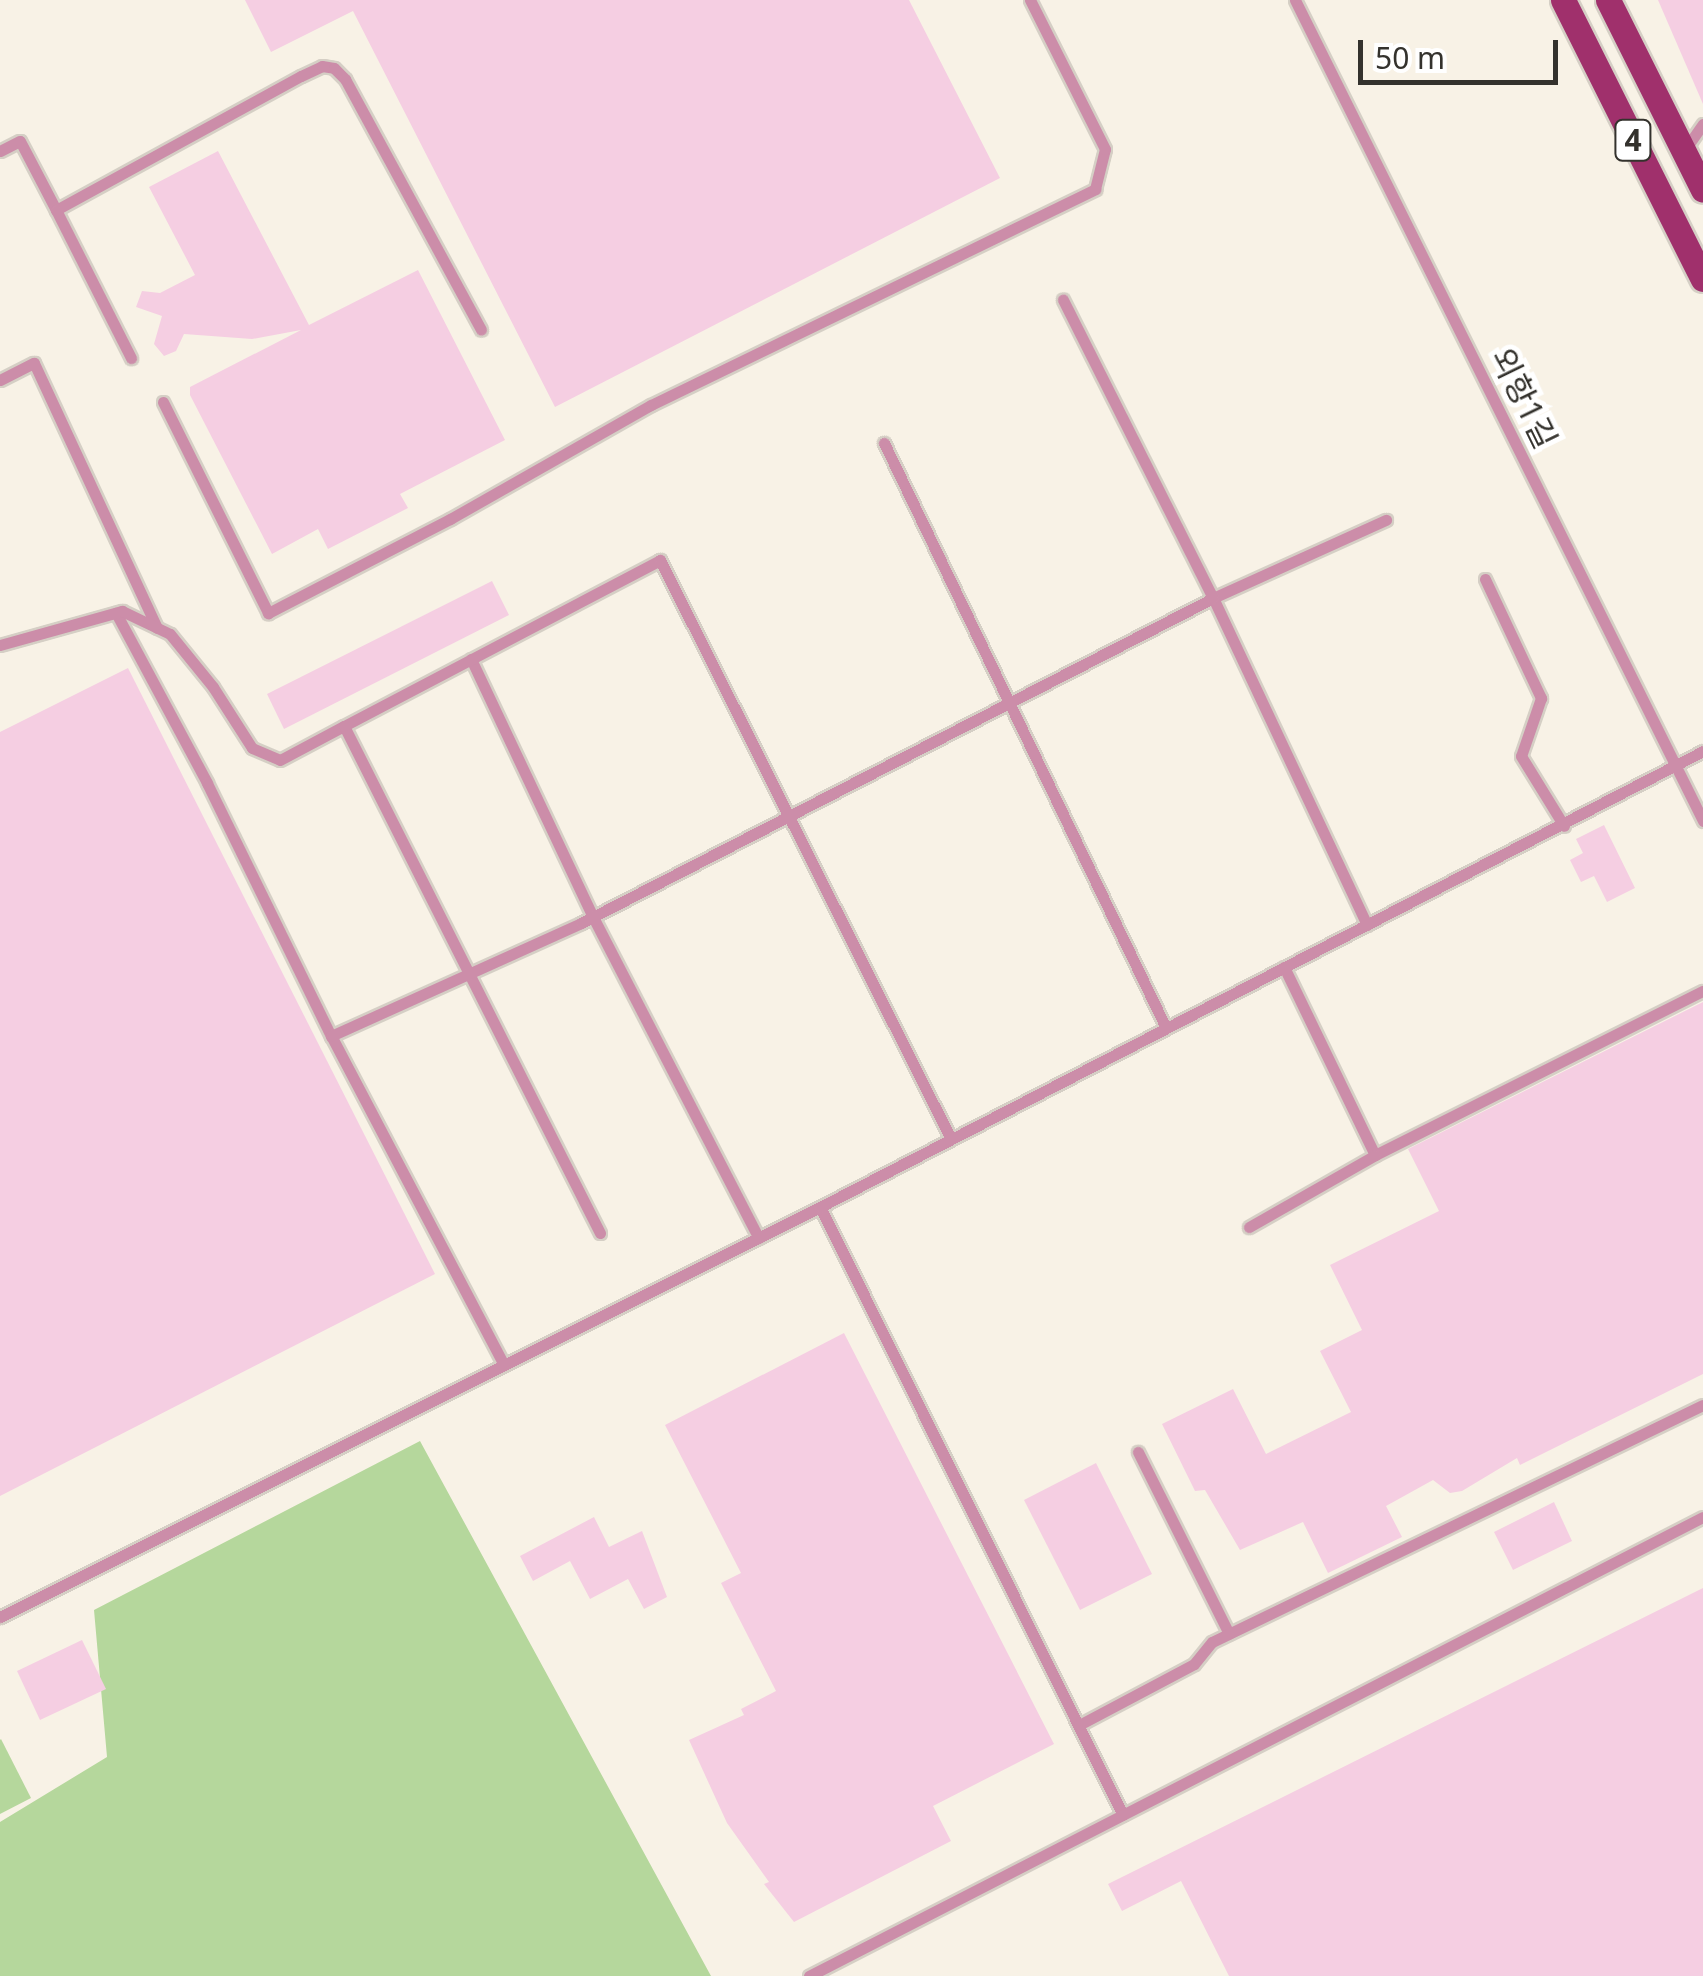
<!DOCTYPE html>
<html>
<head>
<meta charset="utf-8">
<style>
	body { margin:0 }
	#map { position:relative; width:1703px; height:1976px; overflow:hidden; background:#f8f2e6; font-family:"Noto Sans","Noto Sans KR",sans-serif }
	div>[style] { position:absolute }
	.green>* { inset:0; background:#b5d79c }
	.building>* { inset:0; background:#f5cee2 }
	.roads { filter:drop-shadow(2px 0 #d5cfc5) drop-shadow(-2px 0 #d5cfc5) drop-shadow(0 2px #d5cfc5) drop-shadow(0 -2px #d5cfc5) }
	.lane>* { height:11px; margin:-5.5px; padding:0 5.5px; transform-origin:5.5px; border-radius:5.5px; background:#cc8da9 }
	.primary>* { height:25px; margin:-12.5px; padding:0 12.5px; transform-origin:12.5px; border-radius:12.5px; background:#a0306c }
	span { translate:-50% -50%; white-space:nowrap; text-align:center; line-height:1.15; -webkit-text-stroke:10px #fff; paint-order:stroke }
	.shield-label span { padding:2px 8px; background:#fff; border:2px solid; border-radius:8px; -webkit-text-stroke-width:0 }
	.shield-label { font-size:30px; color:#34322d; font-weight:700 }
	.street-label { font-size:32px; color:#34322d }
	.scale { position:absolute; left:1358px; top:40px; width:200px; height:45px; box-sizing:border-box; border:5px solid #34322d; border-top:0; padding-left:12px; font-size:30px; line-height:35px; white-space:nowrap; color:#34322d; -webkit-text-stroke:8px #fff; paint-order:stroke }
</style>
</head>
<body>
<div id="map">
	<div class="green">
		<div style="clip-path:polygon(420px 1441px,711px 1976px,0 1976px,0 1822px,107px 1757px,94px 1610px)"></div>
		<div style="clip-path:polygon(1px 1739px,31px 1798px,0 1814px,0 1740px)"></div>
	</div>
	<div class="building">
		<div style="clip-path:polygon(245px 0,909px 0,1000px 178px,555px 407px,353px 11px,271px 52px)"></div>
		<div style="clip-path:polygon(1658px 0,1703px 0,1703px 104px)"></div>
		<div style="clip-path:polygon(218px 151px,309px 325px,418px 270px,505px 440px,400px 494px,408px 508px,328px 549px,318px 529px,272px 554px,190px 395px,190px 387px,301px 330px,252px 339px,184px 334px,176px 351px,164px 356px,154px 344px,162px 316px,136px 307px,142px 291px,160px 293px,195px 275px,149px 187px)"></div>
		<div style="clip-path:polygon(492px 581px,509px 615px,284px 729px,267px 694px)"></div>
		<div style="clip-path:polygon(128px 668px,435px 1274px,0 1496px,0 732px)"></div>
		<div style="clip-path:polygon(1604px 825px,1635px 888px,1607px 902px,1594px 876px,1581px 882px,1570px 860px,1583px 853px,1576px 839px)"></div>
		<div style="clip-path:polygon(1703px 1002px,1703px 1374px,1520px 1465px,1517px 1458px,1462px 1491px,1450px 1493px,1433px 1480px,1386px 1506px,1402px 1537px,1328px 1573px,1303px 1522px,1240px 1550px,1205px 1490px,1195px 1491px,1162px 1424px,1233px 1389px,1266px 1454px,1351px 1412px,1320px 1351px,1362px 1330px,1330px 1265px,1439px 1211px,1408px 1149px)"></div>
		<div style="clip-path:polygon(844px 1333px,1054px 1744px,933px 1806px,951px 1841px,794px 1922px,764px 1884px,769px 1882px,727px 1823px,689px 1740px,744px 1715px,741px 1709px,776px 1691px,721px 1583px,741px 1573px,665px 1425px)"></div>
		<div style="clip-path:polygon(1096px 1463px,1152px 1574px,1080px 1610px,1024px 1500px)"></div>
		<div style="clip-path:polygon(1554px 1502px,1572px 1541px,1513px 1570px,1494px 1532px)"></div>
		<div style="clip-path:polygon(594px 1517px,609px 1547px,642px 1531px,667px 1597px,644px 1609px,628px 1579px,590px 1599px,570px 1561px,533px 1581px,520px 1556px)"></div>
		<div style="clip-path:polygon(1703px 1588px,1703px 1976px,1229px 1976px,1181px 1881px,1122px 1911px,1108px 1884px)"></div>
		<div style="clip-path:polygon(82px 1640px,106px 1689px,40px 1720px,17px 1671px)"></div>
	</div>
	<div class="roads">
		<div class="lane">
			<div style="left:1295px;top:0;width:917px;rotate:63.57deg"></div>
			<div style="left:0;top:151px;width:22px;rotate:-27deg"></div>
			<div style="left:20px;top:141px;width:78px;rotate:62.4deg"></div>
			<div style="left:56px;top:210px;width:279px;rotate:-28.7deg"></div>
			<div style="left:301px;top:76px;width:23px;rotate:-25deg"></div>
			<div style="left:322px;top:66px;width:12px;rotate:9deg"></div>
			<div style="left:334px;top:68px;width:16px;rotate:45deg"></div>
			<div style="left:345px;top:79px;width:285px;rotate:61.5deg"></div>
			<div style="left:1684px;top:151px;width:33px;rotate:-55deg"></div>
			<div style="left:56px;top:210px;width:166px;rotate:63.1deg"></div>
			<div style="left:0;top:380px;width:38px;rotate:-27deg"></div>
			<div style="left:34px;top:363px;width:292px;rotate:65.1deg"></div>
			<div style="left:163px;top:402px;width:236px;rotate:63.5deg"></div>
			<div style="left:268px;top:613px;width:205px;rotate:-27.3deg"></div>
			<div style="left:450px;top:519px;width:231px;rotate:-29.6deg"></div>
			<div style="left:651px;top:405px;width:494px;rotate:-25.9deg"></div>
			<div style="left:1095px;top:189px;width:41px;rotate:-76deg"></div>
			<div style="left:1105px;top:149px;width:167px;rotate:-116.7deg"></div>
			<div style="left:884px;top:443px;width:649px;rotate:64.26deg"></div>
			<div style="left:1485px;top:579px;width:132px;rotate:64.8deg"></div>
			<div style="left:1541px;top:698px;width:61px;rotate:109deg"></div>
			<div style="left:1521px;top:756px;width:82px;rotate:58.4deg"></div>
			<div style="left:116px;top:613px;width:193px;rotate:61.8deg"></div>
			<div style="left:207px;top:783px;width:282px;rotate:63.9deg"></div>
			<div style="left:0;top:645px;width:127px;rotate:-15.6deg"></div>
			<div style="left:122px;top:611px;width:53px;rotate:25.6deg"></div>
			<div style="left:170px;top:634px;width:68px;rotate:50.9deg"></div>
			<div style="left:213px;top:687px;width:72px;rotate:57.4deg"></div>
			<div style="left:252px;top:748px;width:30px;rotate:23deg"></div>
			<div style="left:280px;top:760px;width:72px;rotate:-28deg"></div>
			<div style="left:344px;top:726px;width:568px;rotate:63.21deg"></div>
			<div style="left:471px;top:659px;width:285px;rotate:64.7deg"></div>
			<div style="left:593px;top:917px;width:361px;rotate:62.7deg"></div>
			<div style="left:344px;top:726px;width:357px;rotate:-27.7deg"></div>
			<div style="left:660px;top:560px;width:648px;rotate:63.32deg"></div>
			<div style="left:1367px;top:925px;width:361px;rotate:-115.2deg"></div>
			<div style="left:1213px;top:598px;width:190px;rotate:-24.3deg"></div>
			<div style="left:1284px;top:967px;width:209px;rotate:64.2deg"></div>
			<div style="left:1375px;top:1155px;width:367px;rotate:-26.6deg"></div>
			<div style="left:820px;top:1207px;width:679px;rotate:63.51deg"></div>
			<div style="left:1249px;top:1227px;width:145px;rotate:-29.7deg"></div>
			<div style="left:504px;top:1365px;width:372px;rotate:-117.7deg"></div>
			<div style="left:331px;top:1036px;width:274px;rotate:-24.3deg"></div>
			<div style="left:581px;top:923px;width:711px;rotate:-27.21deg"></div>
			<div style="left:1213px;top:598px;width:334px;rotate:-116.7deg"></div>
			<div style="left:1138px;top:1452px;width:203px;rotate:63.4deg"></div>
			<div style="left:0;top:1617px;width:917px;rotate:-26.57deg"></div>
			<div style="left:820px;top:1207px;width:994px;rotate:-27.31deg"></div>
			<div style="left:1079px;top:1725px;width:130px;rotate:-27.9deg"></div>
			<div style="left:1194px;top:1664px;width:28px;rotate:-51deg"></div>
			<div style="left:1212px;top:1642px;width:545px;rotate:-25.77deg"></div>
			<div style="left:809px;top:1976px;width:1005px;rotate:-27.18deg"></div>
		</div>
		<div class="primary">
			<div style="left:1563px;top:0;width:312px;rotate:63.4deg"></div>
			<div style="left:1608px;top:0;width:212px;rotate:63.4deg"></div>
		</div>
	</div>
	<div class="shield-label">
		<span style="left:1633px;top:140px">4</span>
	</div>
	<div class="street-label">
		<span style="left:1524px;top:398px;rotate:64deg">외항1길</span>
	</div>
	<div class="scale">50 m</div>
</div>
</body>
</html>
